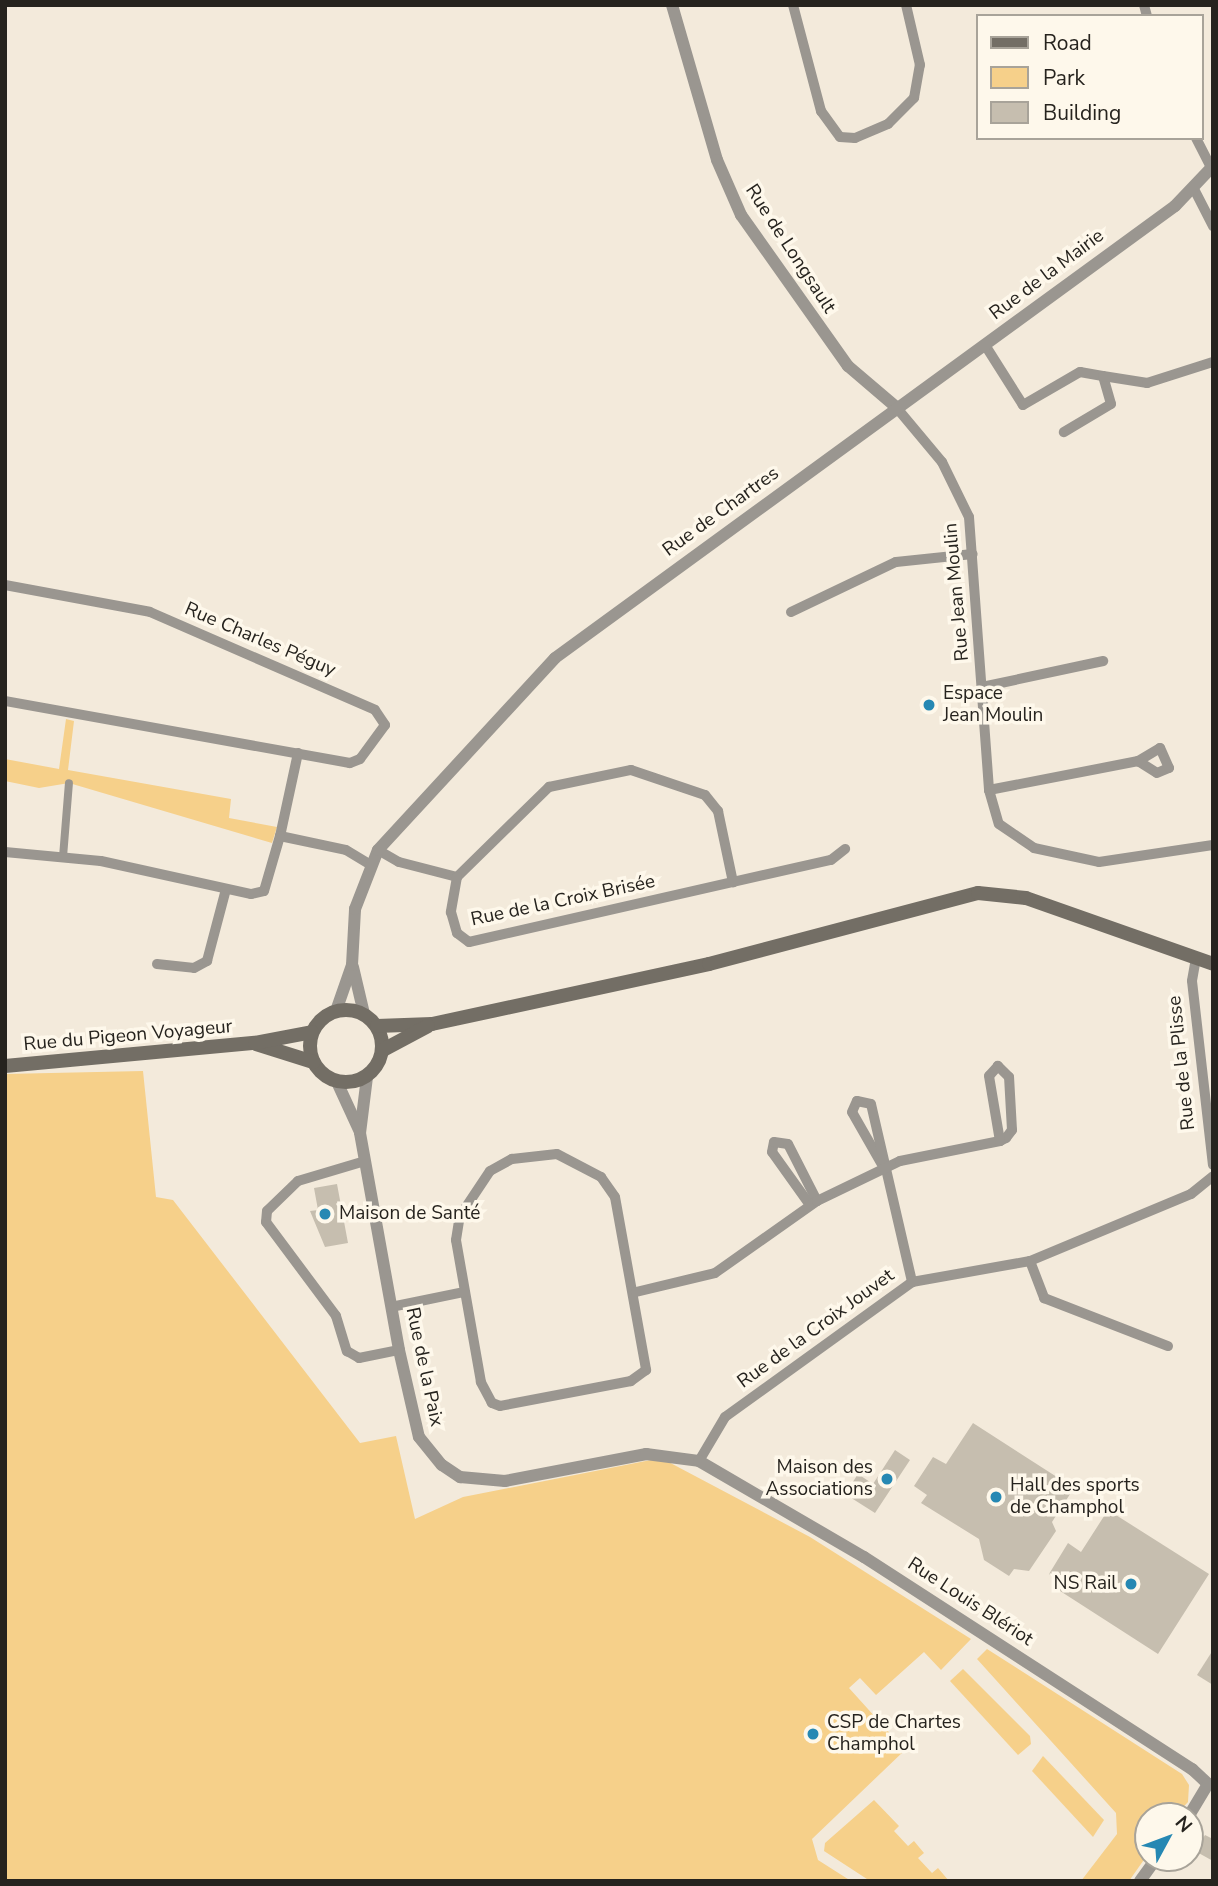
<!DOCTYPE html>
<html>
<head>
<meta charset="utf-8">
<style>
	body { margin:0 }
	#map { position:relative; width:1218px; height:1886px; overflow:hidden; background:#f3eadb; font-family:"Nunito Sans",sans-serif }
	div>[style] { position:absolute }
	.green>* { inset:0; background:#f6d08a }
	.building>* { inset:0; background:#c6beaf }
	.pedestrian>* { height:8px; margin:-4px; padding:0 4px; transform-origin:4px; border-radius:4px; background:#9a9690 }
	.minor>* { height:10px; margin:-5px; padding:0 5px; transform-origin:5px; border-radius:5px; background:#9a9690 }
	.tertiary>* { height:12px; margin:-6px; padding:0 6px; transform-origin:6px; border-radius:6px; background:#9a9690 }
	.secondary>* { height:14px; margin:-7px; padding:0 7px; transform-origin:7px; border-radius:7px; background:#736e65 }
	.secondary>.ring { margin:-7px; padding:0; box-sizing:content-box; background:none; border:14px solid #736e65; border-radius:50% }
	.dots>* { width:19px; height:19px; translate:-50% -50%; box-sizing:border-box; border:4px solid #fef8eb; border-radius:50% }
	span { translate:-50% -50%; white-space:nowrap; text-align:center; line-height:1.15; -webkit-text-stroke:7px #fef8eb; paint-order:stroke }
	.street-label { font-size:19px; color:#26231e }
	.poi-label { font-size:19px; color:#26231e }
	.left { translate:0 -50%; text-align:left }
	.right { translate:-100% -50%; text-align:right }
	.frame { position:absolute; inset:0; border:7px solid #26231e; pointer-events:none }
	.legend { position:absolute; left:976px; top:14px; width:228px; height:126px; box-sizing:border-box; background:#fef8eb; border:2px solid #a8a399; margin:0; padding:9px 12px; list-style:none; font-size:21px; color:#26231e }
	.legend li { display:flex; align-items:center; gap:14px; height:35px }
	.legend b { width:35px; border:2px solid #a8a399 }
	.north { position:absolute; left:1134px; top:1802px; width:70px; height:70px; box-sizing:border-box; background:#fef8eb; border:2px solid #a8a399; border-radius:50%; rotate:49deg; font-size:19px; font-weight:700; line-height:28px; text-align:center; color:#26231e }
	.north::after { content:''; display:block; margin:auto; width:24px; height:32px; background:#2688b3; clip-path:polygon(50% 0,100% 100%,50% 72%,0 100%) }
</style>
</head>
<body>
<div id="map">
	<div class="green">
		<div style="clip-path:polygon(66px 719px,74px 721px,68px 770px,231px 799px,229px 818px,277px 827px,272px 843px,69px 783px,39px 788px,5px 781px,5px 759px,59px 769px)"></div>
		<div style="clip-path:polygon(143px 1071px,156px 1197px,173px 1200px,360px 1443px,396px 1436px,415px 1519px,463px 1497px,661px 1458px,810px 1537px,971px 1639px,941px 1670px,924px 1652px,876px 1695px,860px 1678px,849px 1688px,905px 1750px,812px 1839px,818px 1860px,851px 1881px,5px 1881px,5px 1074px)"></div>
		<div style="clip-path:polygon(987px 1649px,1182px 1774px,1189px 1785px,1188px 1802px,1175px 1816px,1148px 1816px,1148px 1854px,1129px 1881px,1081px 1881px,1117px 1834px,1116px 1813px,977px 1659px)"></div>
		<div style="clip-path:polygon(963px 1669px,1030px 1736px,1031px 1744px,1018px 1755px,950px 1681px)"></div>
		<div style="clip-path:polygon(1043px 1756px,1104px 1820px,1093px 1837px,1032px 1771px)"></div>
		<div style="clip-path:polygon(874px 1800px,899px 1826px,894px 1831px,908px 1846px,914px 1841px,924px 1853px,918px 1858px,932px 1873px,938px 1868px,949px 1881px,870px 1881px,824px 1851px,825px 1843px)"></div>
	</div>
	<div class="building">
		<div style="clip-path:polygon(337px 1184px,348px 1243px,325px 1247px,310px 1211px,318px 1210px,314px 1188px)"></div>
		<div style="clip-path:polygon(973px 1423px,1074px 1488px,1052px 1522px,1056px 1531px,1029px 1571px,1014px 1569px,1009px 1576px,984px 1560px,979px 1539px,921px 1503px,927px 1495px,914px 1486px,933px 1457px,946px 1464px)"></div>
		<div style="clip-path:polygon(895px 1450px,910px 1460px,875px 1513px,845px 1494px,858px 1474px,873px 1484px)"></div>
		<div style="clip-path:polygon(1108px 1510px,1209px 1574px,1158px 1654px,1057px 1589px,1062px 1582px,1049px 1574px,1068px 1543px,1081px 1552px)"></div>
		<div style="clip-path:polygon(1213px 1650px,1213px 1685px,1197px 1675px)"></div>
		<div style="clip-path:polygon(1205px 1835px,1213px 1839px,1213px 1861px,1195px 1851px)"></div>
	</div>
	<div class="pedestrian">
		<div style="left:63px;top:857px;width:74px;rotate:-85.4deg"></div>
	</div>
	<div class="minor">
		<div style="left:793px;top:5px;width:110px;rotate:75.2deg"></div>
		<div style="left:821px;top:111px;width:32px;rotate:54deg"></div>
		<div style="left:840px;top:137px;width:15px;rotate:4deg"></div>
		<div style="left:855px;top:138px;width:36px;rotate:-23deg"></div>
		<div style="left:888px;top:124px;width:37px;rotate:-45deg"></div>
		<div style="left:914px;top:98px;width:34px;rotate:-80deg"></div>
		<div style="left:920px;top:65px;width:62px;rotate:-103.1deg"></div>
		<div style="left:1144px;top:5px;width:11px;rotate:75deg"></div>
		<div style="left:1196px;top:138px;width:34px;rotate:63deg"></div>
		<div style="left:1194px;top:189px;width:42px;rotate:62.8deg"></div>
		<div style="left:985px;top:345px;width:71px;rotate:57.7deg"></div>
		<div style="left:1023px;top:405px;width:66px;rotate:-30.1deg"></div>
		<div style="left:1080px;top:372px;width:23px;rotate:10deg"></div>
		<div style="left:1103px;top:376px;width:29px;rotate:74deg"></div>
		<div style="left:1111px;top:404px;width:55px;rotate:149.2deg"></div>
		<div style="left:1103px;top:376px;width:45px;rotate:9deg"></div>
		<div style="left:1147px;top:383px;width:69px;rotate:-17.7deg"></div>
		<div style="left:896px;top:407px;width:72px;rotate:50.1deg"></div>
		<div style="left:942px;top:462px;width:61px;rotate:63.9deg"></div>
		<div style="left:969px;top:517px;width:274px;rotate:85.8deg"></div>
		<div style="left:989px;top:790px;width:35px;rotate:74deg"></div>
		<div style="left:999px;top:824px;width:42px;rotate:34.4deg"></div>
		<div style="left:1034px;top:848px;width:66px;rotate:12.2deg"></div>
		<div style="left:1099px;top:862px;width:115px;rotate:-8.5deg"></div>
		<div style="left:5px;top:585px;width:147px;rotate:10.5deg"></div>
		<div style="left:150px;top:612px;width:245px;rotate:23.5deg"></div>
		<div style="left:375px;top:710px;width:18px;rotate:56deg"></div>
		<div style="left:385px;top:725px;width:42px;rotate:126.3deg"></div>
		<div style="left:360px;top:759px;width:11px;rotate:158deg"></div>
		<div style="left:350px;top:763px;width:351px;rotate:-169.8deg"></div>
		<div style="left:791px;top:612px;width:116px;rotate:-25.5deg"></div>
		<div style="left:896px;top:562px;width:77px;rotate:-5.9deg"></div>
		<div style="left:982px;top:687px;width:124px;rotate:-12.1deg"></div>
		<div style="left:298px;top:753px;width:85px;rotate:102.2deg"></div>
		<div style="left:280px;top:836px;width:67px;rotate:12deg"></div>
		<div style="left:346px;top:850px;width:29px;rotate:31deg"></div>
		<div style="left:989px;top:790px;width:152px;rotate:-11deg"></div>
		<div style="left:1138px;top:761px;width:22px;rotate:32deg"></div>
		<div style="left:1157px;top:773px;width:13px;rotate:-23deg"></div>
		<div style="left:1169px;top:768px;width:22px;rotate:-114deg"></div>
		<div style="left:1160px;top:748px;width:26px;rotate:149deg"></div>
		<div style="left:378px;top:850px;width:24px;rotate:30deg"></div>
		<div style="left:399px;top:862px;width:60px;rotate:14.5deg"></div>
		<div style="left:457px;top:877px;width:129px;rotate:-44.4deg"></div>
		<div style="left:549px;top:787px;width:84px;rotate:-11.7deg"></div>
		<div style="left:631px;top:770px;width:78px;rotate:18.7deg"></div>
		<div style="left:705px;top:795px;width:21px;rotate:51deg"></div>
		<div style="left:718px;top:811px;width:73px;rotate:78.1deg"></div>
		<div style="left:5px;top:852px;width:96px;rotate:5.4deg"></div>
		<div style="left:101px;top:861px;width:154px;rotate:12.4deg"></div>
		<div style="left:251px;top:894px;width:13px;rotate:-13deg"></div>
		<div style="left:264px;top:891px;width:57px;rotate:-73.8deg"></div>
		<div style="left:457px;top:877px;width:36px;rotate:100deg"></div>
		<div style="left:451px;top:912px;width:22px;rotate:74deg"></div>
		<div style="left:457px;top:933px;width:15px;rotate:37deg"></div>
		<div style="left:469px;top:942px;width:371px;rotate:-12.8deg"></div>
		<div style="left:831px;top:860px;width:18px;rotate:-38deg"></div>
		<div style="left:1196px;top:958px;width:23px;rotate:100deg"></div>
		<div style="left:1192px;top:981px;width:185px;rotate:83.5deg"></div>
		<div style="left:157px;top:964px;width:37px;rotate:6deg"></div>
		<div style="left:194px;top:968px;width:15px;rotate:-28deg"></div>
		<div style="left:207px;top:961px;width:74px;rotate:-75.2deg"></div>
		<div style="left:557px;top:1154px;width:50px;rotate:27.6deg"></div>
		<div style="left:601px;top:1177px;width:24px;rotate:55deg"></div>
		<div style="left:615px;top:1197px;width:176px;rotate:79.8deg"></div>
		<div style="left:646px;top:1370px;width:19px;rotate:144deg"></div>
		<div style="left:631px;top:1381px;width:133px;rotate:169.2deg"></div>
		<div style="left:500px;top:1406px;width:9px;rotate:-159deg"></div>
		<div style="left:492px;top:1403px;width:24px;rotate:-118deg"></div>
		<div style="left:481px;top:1382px;width:144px;rotate:-100deg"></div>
		<div style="left:456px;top:1240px;width:24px;rotate:-81deg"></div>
		<div style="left:460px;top:1216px;width:54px;rotate:-56.3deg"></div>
		<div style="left:490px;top:1171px;width:25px;rotate:-29deg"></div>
		<div style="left:512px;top:1159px;width:45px;rotate:-6.3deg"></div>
		<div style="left:365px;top:1161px;width:70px;rotate:163.4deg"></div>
		<div style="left:298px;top:1181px;width:43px;rotate:135.9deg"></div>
		<div style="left:267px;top:1211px;width:11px;rotate:95deg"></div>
		<div style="left:266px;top:1222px;width:117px;rotate:53.3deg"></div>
		<div style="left:336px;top:1316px;width:37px;rotate:73deg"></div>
		<div style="left:347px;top:1351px;width:14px;rotate:30deg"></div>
		<div style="left:359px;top:1358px;width:41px;rotate:-11.3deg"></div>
		<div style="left:884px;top:1168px;width:64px;rotate:-119.7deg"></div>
		<div style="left:852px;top:1112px;width:12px;rotate:-66deg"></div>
		<div style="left:857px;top:1101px;width:14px;rotate:12deg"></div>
		<div style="left:871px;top:1104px;width:183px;rotate:77deg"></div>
		<div style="left:810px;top:1205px;width:65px;rotate:-125.6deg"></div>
		<div style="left:772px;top:1152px;width:10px;rotate:-79deg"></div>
		<div style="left:774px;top:1142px;width:14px;rotate:8deg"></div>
		<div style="left:788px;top:1144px;width:64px;rotate:63deg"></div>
		<div style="left:1030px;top:1261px;width:40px;rotate:69deg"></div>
		<div style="left:1044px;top:1298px;width:133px;rotate:21.2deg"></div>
		<div style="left:636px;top:1292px;width:81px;rotate:-13.5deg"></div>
		<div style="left:715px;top:1273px;width:125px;rotate:-35.2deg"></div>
		<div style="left:817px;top:1201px;width:92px;rotate:-25.7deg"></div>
		<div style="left:900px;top:1161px;width:102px;rotate:-11.3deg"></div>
		<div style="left:1000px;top:1141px;width:7px;rotate:-27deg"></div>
		<div style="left:1006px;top:1138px;width:10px;rotate:-53deg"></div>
		<div style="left:1012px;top:1130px;width:53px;rotate:-93.2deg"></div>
		<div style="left:1009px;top:1077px;width:16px;rotate:-135deg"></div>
		<div style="left:998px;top:1066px;width:13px;rotate:132deg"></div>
		<div style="left:989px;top:1076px;width:66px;rotate:80.4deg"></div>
		<div style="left:391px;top:1307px;width:75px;rotate:-11.6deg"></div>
		<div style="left:699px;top:1461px;width:51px;rotate:-59.4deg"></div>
		<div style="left:725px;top:1417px;width:231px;rotate:-35.8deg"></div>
		<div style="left:912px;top:1282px;width:120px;rotate:-10.1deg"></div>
		<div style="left:1030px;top:1261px;width:174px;rotate:-22.6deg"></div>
		<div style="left:1191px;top:1194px;width:28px;rotate:-39deg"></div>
	</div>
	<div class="tertiary">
		<div style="left:672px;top:5px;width:161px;rotate:73.8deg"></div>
		<div style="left:717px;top:160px;width:60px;rotate:66.4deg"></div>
		<div style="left:741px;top:215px;width:185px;rotate:54.7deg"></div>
		<div style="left:848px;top:366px;width:63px;rotate:40.5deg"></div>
		<div style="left:353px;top:967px;width:48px;rotate:76.8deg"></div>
		<div style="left:336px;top:1011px;width:49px;rotate:-70.8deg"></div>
		<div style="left:352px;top:965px;width:56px;rotate:-86.9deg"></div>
		<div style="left:355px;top:909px;width:63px;rotate:-68.7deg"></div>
		<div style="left:378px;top:850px;width:261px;rotate:-47.3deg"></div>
		<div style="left:555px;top:658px;width:767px;rotate:-36.09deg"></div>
		<div style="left:1175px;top:206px;width:55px;rotate:-46.5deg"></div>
		<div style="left:367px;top:1077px;width:56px;rotate:97.1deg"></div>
		<div style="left:360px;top:1133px;width:220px;rotate:79.8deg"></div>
		<div style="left:399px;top:1350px;width:89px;rotate:77.1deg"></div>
		<div style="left:419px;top:1437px;width:36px;rotate:51deg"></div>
		<div style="left:442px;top:1465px;width:22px;rotate:34deg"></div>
		<div style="left:460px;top:1477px;width:45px;rotate:5.1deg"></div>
		<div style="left:505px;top:1481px;width:144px;rotate:-10.8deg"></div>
		<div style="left:646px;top:1454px;width:53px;rotate:7.5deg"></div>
		<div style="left:699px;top:1461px;width:191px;rotate:30.2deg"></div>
		<div style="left:864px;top:1557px;width:391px;rotate:32.9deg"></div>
		<div style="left:1192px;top:1769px;width:22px;rotate:43deg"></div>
		<div style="left:1208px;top:1784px;width:37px;rotate:121deg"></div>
		<div style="left:337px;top:1082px;width:55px;rotate:65.3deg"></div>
		<div style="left:1140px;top:1881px;width:29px;rotate:-54deg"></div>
	</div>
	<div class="secondary">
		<div class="ring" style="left:310px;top:1010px;width:58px;height:58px"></div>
		<div style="left:377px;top:1026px;width:55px;rotate:-2.1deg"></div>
		<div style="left:432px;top:1024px;width:283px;rotate:-12.2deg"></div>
		<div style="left:709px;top:964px;width:278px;rotate:-14.8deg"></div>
		<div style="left:978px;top:893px;width:48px;rotate:5.9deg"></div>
		<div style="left:1026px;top:898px;width:198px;rotate:19.4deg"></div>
		<div style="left:256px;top:1044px;width:60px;rotate:17.5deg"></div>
		<div style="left:383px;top:1050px;width:51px;rotate:-28.1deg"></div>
		<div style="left:5px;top:1066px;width:251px;rotate:-5.3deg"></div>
		<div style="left:255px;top:1043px;width:58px;rotate:-10.9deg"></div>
	</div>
	<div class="dots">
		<div style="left:929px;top:705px;background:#2688b3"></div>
		<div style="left:325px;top:1214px;background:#2688b3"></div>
		<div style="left:887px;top:1479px;background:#2688b3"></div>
		<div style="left:996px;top:1497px;background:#2688b3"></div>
		<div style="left:1131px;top:1584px;background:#2688b3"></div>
		<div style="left:813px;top:1734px;background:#2688b3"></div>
	</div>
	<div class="street-label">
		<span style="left:790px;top:249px;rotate:57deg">Rue de Longsault</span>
		<span style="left:1047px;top:275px;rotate:-37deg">Rue de la Mairie</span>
		<span style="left:721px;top:512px;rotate:-36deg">Rue de Chartres</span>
		<span style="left:957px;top:592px;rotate:-95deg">Rue Jean Moulin</span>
		<span style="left:260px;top:640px;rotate:23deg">Rue Charles Péguy</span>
		<span style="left:563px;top:901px;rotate:-12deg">Rue de la Croix Brisée</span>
		<span style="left:128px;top:1036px;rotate:-5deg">Rue du Pigeon Voyageur</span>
		<span style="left:1182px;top:1063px;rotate:-96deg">Rue de la Plisse</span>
		<span style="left:816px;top:1329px;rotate:-36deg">Rue de la Croix Jouvet</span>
		<span style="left:424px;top:1367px;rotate:78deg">Rue de la Paix</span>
		<span style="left:970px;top:1602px;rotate:33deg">Rue Louis Blériot</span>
	</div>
	<div class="poi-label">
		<span class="left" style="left:943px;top:705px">Espace<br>Jean Moulin</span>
		<span class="left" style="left:339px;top:1214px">Maison de Santé</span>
		<span class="right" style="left:873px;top:1479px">Maison des<br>Associations</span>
		<span class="left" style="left:1010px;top:1497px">Hall des sports<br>de Champhol</span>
		<span class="right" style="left:1117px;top:1584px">NS Rail</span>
		<span class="left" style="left:827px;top:1734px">CSP de Chartes<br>Champhol</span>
	</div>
	<div class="frame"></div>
	<ul class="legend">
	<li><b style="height:9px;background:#736e65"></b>Road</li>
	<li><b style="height:19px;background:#f6d08a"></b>Park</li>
	<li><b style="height:19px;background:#c6beaf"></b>Building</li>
	</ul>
	<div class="north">N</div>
</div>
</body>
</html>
